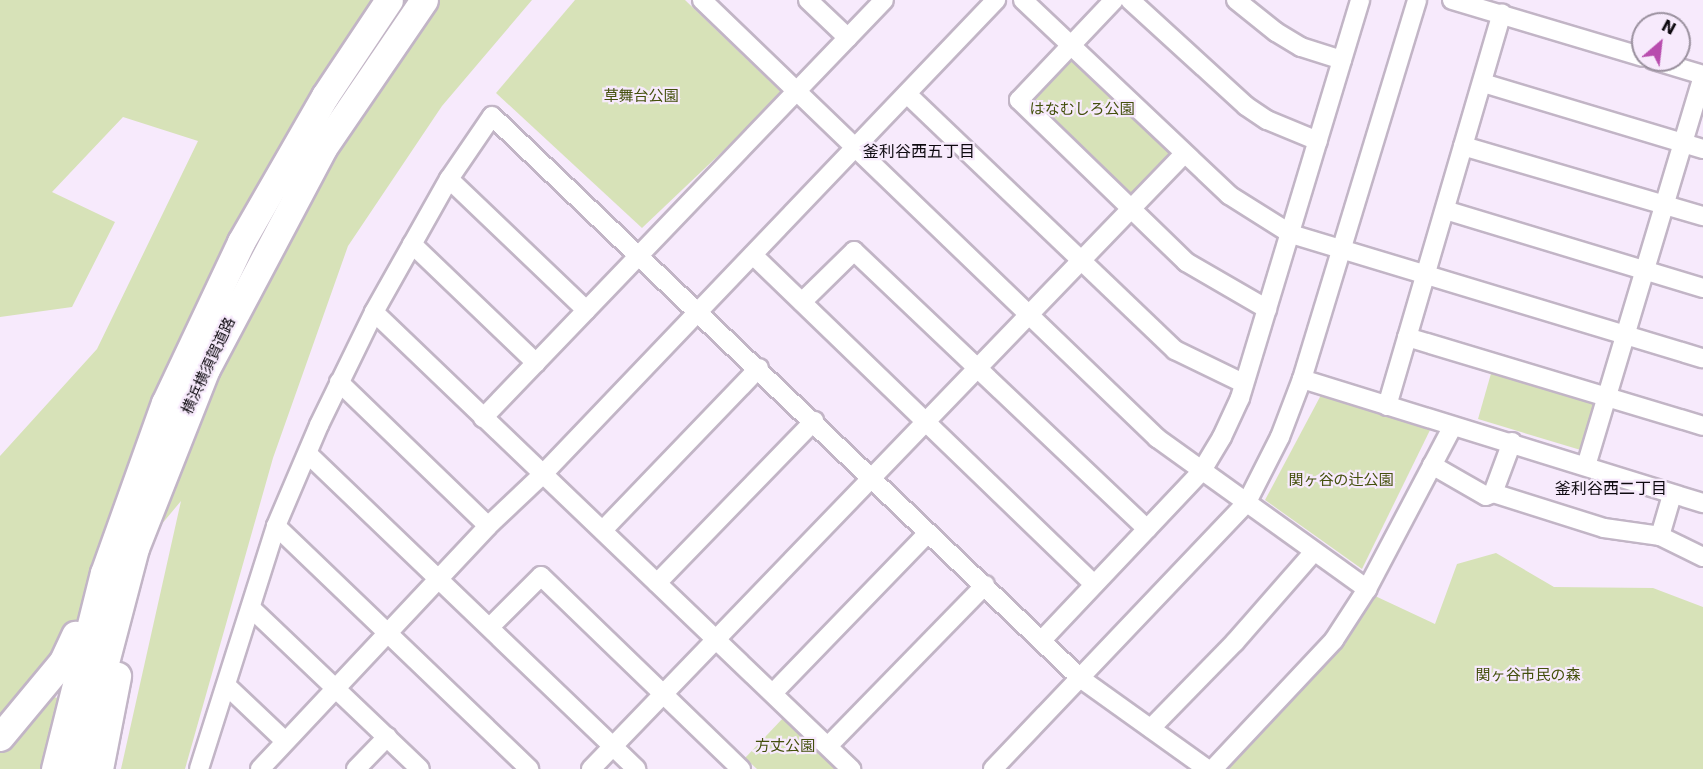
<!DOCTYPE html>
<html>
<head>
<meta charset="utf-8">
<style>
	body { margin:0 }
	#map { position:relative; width:1703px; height:769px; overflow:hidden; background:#f7eafc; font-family:"DejaVu Sans","Noto Sans JP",sans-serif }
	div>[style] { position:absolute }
	.green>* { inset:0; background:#d7e2b8 }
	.roads { filter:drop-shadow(2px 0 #c2b5c6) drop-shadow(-2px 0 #c2b5c6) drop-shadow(0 2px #c2b5c6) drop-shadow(0 -2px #c2b5c6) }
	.minor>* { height:18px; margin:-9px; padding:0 9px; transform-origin:9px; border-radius:9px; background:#fff }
	.highway>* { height:27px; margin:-13.5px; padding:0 13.5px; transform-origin:13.5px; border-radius:13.5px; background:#fff }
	span { translate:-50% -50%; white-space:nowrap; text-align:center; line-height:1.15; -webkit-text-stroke:4.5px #f7eafc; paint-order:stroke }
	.park-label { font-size:15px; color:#44500c }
	.street-label { font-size:15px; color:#0e0a10 }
	.neighbourhood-label { font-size:16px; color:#0e0a10 }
	.north { position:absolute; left:1631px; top:12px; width:60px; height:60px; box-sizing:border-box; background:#f7eafc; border:2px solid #9a909e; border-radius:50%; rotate:28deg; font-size:16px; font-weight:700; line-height:24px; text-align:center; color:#0e0a10 }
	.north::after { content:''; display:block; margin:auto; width:21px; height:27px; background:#b84dae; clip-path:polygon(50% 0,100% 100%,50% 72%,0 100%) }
</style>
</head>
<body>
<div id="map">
	<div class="green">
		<div style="clip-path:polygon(0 0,532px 0,442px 106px,348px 246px,273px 458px,185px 769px,121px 769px,181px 501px,0 718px,0 456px,97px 349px,198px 141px,123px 117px,52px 192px,115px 222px,72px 307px,0 317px)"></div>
		<div style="clip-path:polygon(575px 0,685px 0,783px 94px,642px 228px,496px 93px)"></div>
		<div style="clip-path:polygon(1067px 55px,1168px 150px,1169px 155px,1133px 197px,1028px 101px)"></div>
		<div style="clip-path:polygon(1492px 370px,1595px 398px,1599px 405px,1584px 451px,1478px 419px)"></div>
		<div style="clip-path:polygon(1321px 395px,1431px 428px,1362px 569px,1265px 500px)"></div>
		<div style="clip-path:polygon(1496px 553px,1554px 587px,1653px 588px,1703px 607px,1703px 769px,1230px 769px,1229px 762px,1345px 644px,1373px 595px,1435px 624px,1457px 564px)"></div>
		<div style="clip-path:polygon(45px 695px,58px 698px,44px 769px,0 769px,0 747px)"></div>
		<div style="clip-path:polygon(784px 717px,840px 769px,757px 769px,745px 758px)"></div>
	</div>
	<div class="roads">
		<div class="minor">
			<div style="left:702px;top:0;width:632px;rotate:43.91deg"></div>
			<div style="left:1157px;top:438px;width:259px;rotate:35.7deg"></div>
			<div style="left:808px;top:0;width:55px;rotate:43.5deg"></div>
			<div style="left:1023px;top:0;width:284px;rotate:43.4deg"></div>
			<div style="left:1229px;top:195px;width:73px;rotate:32.2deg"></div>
			<div style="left:1291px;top:234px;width:430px;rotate:16.8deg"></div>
			<div style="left:1114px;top:0;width:138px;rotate:133.5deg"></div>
			<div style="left:1019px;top:100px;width:233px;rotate:44.1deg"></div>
			<div style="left:1186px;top:262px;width:94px;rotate:30.1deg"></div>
			<div style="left:1130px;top:0;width:157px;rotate:42.4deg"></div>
			<div style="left:1246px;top:106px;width:25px;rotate:34deg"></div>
			<div style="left:1267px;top:120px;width:55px;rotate:22.4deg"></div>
			<div style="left:1236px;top:0;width:51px;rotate:38.7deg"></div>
			<div style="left:1276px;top:32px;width:29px;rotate:31deg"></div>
			<div style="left:1301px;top:47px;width:43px;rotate:17.6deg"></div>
			<div style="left:1452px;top:0;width:199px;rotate:16.6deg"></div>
			<div style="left:1653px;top:60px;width:52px;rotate:16.7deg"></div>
			<div style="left:1483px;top:83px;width:230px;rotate:16.7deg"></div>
			<div style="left:907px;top:94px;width:371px;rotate:43.7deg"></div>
			<div style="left:1175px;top:350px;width:76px;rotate:25.9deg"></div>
			<div style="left:1463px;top:146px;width:250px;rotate:16.3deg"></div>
			<div style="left:449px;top:179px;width:190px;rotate:43.7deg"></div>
			<div style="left:1445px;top:210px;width:270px;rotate:16.8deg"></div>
			<div style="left:412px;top:244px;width:172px;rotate:43.8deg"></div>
			<div style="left:753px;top:255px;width:474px;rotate:44deg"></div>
			<div style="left:802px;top:302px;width:73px;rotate:-44.4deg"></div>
			<div style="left:854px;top:251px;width:404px;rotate:43.5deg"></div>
			<div style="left:374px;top:312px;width:661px;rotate:43.77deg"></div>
			<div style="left:1407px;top:337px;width:309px;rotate:16.7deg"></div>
			<div style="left:1302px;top:379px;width:420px;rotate:17.2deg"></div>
			<div style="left:339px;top:382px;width:207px;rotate:44deg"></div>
			<div style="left:1387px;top:406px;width:409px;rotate:-73.7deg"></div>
			<div style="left:483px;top:418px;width:579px;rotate:-46.19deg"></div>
			<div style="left:1512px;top:442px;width:54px;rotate:110.4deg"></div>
			<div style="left:1493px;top:493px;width:116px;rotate:17.5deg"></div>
			<div style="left:1604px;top:528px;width:57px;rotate:8.1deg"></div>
			<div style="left:1660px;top:536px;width:48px;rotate:26deg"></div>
			<div style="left:308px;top:454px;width:455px;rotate:43.8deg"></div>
			<div style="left:1432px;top:465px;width:62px;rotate:29.9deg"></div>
			<div style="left:1486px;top:496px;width:8px;rotate:-23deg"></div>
			<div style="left:1586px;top:466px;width:406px;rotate:-73.3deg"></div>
			<div style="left:276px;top:526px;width:351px;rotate:43.8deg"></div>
			<div style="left:603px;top:530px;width:225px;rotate:-46.1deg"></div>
			<div style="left:1660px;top:536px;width:43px;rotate:-73.7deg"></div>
			<div style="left:657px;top:583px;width:226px;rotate:-45.9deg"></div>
			<div style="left:251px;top:608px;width:233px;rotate:43.6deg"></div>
			<div style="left:490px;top:627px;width:72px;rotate:-45deg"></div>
			<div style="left:541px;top:576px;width:278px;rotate:44deg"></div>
			<div style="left:1043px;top:639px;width:230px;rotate:-46.6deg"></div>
			<div style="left:1201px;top:472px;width:41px;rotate:-59deg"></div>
			<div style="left:1222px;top:437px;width:43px;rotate:-65.2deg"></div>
			<div style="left:1240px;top:398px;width:416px;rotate:-73.2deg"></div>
			<div style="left:227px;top:686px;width:79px;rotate:43.5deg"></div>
			<div style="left:773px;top:693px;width:223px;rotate:-45.9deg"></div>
			<div style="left:1151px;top:728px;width:120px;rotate:-45.7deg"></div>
			<div style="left:1235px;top:642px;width:118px;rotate:-48.8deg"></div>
			<div style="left:828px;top:746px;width:225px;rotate:-45.7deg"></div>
			<div style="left:199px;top:769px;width:255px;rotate:-72.4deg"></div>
			<div style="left:276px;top:526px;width:110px;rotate:-66.9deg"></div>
			<div style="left:319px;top:425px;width:126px;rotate:-64deg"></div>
			<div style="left:374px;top:312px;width:153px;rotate:-60.6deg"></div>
			<div style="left:449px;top:179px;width:76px;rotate:-55.7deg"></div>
			<div style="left:492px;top:116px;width:813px;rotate:43.7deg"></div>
			<div style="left:1080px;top:678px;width:156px;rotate:35.6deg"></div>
			<div style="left:260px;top:769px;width:333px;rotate:-46.8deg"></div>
			<div style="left:488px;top:526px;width:76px;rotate:-43.4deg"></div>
			<div style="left:543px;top:474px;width:656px;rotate:-46.3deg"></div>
			<div style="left:356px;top:769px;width:45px;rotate:-45.9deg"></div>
			<div style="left:591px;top:769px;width:853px;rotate:-46.05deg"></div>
			<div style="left:993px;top:769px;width:369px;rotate:-46.4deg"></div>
			<div style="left:1247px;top:502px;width:73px;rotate:-63.1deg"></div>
			<div style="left:1280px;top:437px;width:62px;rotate:-69.2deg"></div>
			<div style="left:1302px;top:379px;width:396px;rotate:-73.1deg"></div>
			<div style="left:1213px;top:769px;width:177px;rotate:-46.8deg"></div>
			<div style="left:1334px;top:640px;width:61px;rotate:-57.1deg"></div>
			<div style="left:1367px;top:589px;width:182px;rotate:-62.2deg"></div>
		</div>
		<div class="highway">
			<div style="left:0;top:737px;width:99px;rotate:-50.3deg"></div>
			<div style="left:63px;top:661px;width:29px;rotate:-65deg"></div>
			<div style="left:55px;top:769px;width:202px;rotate:-76deg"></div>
			<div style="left:104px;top:573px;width:181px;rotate:-70.3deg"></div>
			<div style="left:165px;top:403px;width:178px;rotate:-64.7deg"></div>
			<div style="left:241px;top:242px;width:168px;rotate:-60.1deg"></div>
			<div style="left:325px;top:96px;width:115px;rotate:-56.3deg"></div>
			<div style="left:77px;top:769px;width:228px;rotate:-75.3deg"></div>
			<div style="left:135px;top:548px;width:193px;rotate:-68.4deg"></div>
			<div style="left:206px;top:369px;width:250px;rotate:-62.1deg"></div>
			<div style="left:323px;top:148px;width:179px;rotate:-55.7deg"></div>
			<div style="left:99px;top:769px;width:95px;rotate:-79deg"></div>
		</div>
	</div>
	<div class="park-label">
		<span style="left:641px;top:97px">草舞台公園</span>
		<span style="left:1082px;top:110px">はなむしろ公園</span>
		<span style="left:1341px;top:481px">関ヶ谷の辻公園</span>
		<span style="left:1528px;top:676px">関ヶ谷市民の森</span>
		<span style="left:785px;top:747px">方丈公園</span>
	</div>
	<div class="street-label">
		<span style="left:209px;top:366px;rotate:-65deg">横浜横須賀道路</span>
	</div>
	<div class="neighbourhood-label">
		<span style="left:919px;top:152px">釜利谷西五丁目</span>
		<span style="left:1611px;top:489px">釜利谷西二丁目</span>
	</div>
	<div class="north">N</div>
</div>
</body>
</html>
